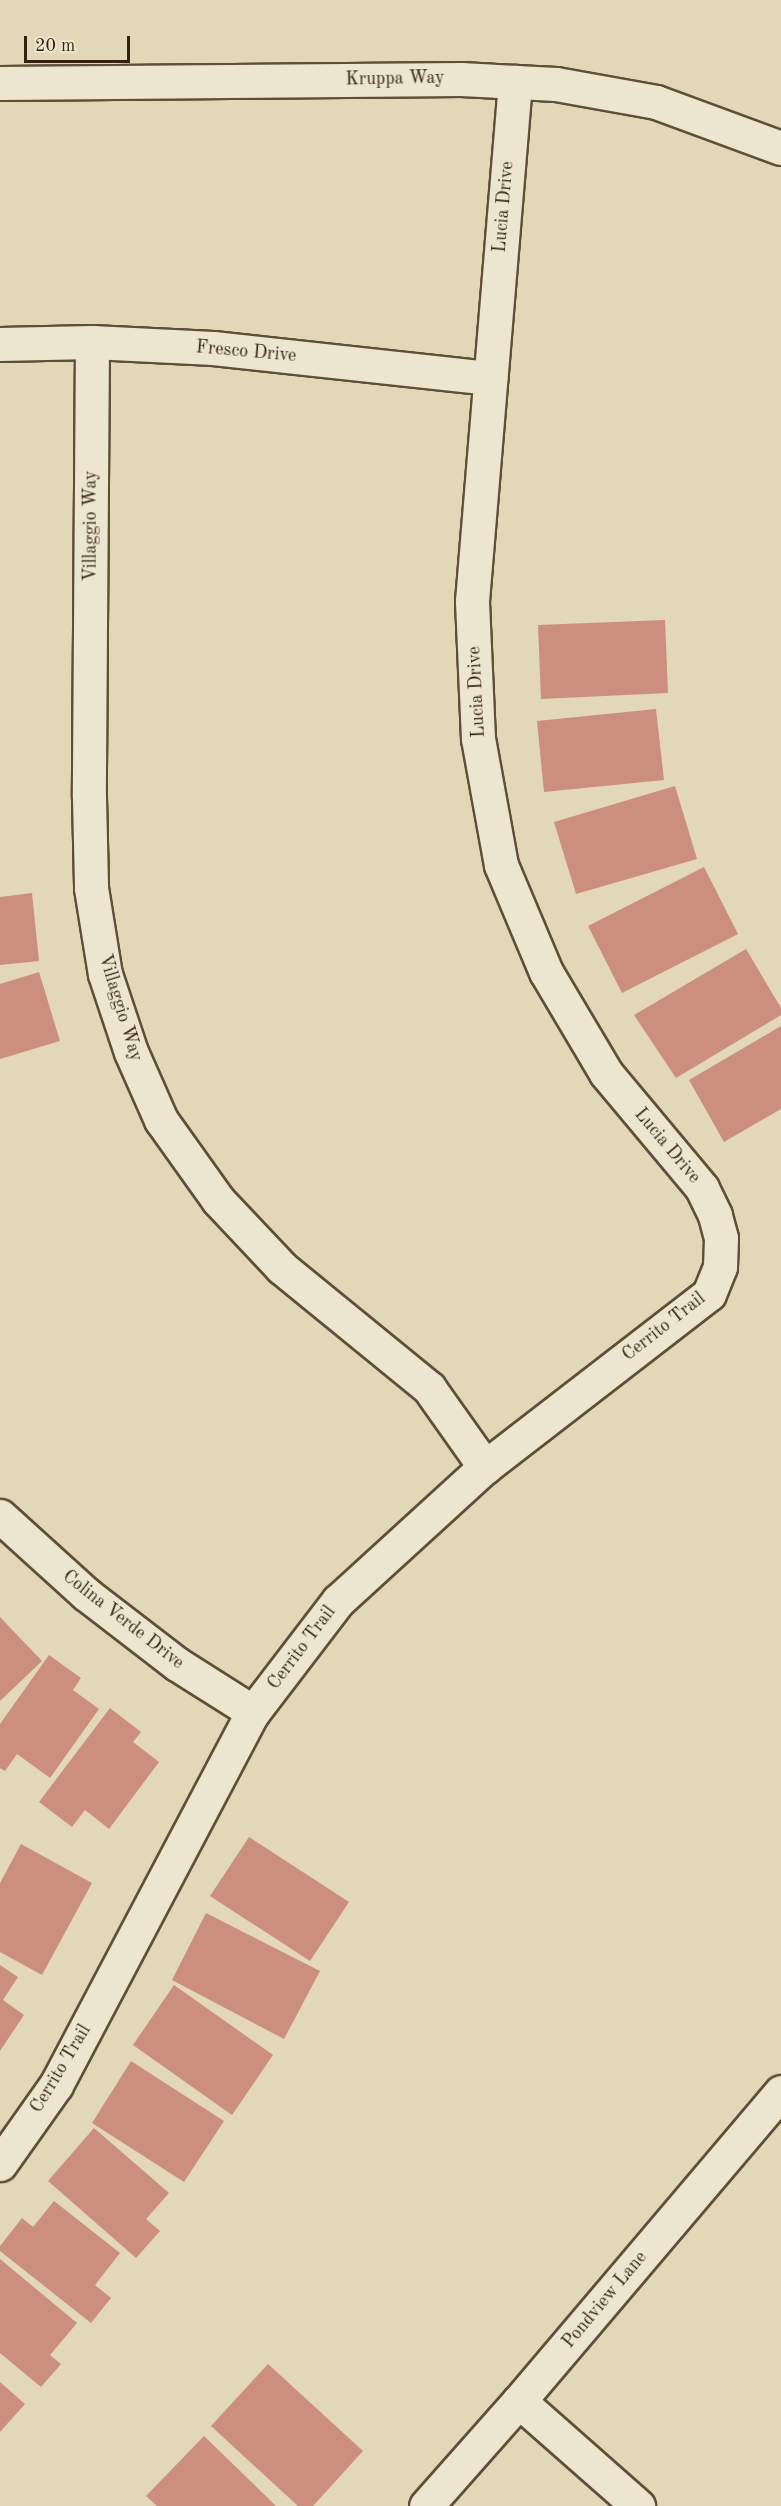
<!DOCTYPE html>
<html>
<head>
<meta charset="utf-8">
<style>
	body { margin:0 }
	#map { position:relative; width:781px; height:2506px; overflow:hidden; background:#e2d7b6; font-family:"Old Standard TT",serif }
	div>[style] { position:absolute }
	.building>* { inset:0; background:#cd8f7d }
	.roads { filter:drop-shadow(2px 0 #604e38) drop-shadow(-2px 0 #604e38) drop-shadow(0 2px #604e38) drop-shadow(0 -2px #604e38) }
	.minor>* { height:33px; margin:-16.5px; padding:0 16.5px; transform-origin:16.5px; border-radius:16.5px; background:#ece5d0 }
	span { translate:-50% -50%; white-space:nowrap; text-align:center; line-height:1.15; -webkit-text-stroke:4.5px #ece5d0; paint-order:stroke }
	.street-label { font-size:18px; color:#34210e }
	.scale { position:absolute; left:24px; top:36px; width:106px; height:27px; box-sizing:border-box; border:3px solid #34210e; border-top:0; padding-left:8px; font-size:18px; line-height:21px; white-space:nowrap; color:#34210e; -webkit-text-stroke:4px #ece5d0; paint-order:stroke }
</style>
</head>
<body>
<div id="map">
	<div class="building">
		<div style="clip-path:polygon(665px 620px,668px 693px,541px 699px,538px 625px)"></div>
		<div style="clip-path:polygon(656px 709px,664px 780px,544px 792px,537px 721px)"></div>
		<div style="clip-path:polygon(675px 786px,697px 859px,576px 894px,554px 822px)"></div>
		<div style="clip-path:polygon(704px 867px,738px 934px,622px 993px,588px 926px)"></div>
		<div style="clip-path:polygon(32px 893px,39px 961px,0 965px,0 897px)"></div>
		<div style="clip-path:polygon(746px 949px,781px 1008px,781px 1015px,676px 1078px,634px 1015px)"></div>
		<div style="clip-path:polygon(39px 972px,60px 1041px,0 1059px,0 984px)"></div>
		<div style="clip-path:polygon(781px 1026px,781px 1109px,724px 1142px,689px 1080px)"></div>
		<div style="clip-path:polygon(0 1617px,42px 1661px,0 1701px)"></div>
		<div style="clip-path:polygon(49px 1655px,81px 1678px,73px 1690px,99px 1709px,50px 1778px,17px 1754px,5px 1771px,0 1768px,0 1724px)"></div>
		<div style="clip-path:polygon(110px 1708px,141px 1732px,133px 1742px,159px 1762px,109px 1829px,85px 1810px,72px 1827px,39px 1802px)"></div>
		<div style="clip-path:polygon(249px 1837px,349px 1902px,310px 1961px,210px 1896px)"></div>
		<div style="clip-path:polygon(21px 1844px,92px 1883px,42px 1975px,0 1952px,0 1883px)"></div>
		<div style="clip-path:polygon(206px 1913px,320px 1971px,284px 2039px,172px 1980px)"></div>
		<div style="clip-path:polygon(0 1965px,18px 1977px,3px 2000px,24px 2015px,0 2051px)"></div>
		<div style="clip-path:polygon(174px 1985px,273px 2055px,232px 2115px,133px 2045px)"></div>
		<div style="clip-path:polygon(131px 2061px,224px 2121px,184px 2182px,92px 2123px)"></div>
		<div style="clip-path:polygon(94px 2128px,169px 2193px,146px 2219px,160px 2231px,136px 2258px,48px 2181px)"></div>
		<div style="clip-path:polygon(54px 2201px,120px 2253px,95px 2285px,111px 2298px,91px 2323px,0 2251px,0 2246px,22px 2218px,33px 2227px)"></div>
		<div style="clip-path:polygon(0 2259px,77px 2323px,50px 2355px,61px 2364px,41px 2387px,0 2353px)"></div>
		<div style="clip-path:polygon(268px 2364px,363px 2451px,313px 2506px,298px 2506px,211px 2426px)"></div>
		<div style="clip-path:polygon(0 2382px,25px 2404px,0 2432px)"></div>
		<div style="clip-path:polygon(204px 2436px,276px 2506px,157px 2506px,146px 2496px)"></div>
	</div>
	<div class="roads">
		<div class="minor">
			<div style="left:0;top:83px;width:461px;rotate:-0.5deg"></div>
			<div style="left:461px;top:79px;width:95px;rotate:3deg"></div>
			<div style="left:556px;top:84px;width:102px;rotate:10.2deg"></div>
			<div style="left:656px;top:102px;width:133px;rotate:20.2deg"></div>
			<div style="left:92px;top:342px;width:455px;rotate:90.4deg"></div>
			<div style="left:89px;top:797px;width:91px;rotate:88.7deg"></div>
			<div style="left:91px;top:888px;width:87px;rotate:80.8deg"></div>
			<div style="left:105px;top:974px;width:82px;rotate:71.6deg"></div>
			<div style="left:131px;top:1052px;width:74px;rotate:66.2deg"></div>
			<div style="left:161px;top:1120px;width:98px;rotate:54.5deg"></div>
			<div style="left:218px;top:1200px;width:93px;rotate:46.7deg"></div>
			<div style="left:282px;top:1268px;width:190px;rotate:39.2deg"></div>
			<div style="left:429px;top:1388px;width:97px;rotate:54.7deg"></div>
			<div style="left:0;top:344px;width:92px;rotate:-1.2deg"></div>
			<div style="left:92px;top:342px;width:121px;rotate:2.8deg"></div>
			<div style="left:213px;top:348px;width:279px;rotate:6.2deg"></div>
			<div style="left:0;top:1516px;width:116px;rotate:42.2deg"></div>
			<div style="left:86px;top:1594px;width:115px;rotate:37.6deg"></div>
			<div style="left:177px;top:1664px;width:90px;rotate:32.3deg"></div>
			<div style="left:0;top:2164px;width:97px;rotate:-54.7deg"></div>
			<div style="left:56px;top:2085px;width:422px;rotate:-62.2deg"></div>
			<div style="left:253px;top:1712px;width:140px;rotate:-52.6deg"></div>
			<div style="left:338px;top:1601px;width:199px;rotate:-42.4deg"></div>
			<div style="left:485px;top:1467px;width:283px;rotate:-37.7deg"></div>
			<div style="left:709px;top:1294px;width:29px;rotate:-68deg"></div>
			<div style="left:720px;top:1267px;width:29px;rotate:-88deg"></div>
			<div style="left:721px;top:1238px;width:24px;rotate:-105deg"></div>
			<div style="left:715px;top:1215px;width:30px;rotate:-116deg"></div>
			<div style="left:702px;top:1188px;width:150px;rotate:-129.9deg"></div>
			<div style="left:606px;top:1073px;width:117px;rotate:-120.7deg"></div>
			<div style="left:546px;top:972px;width:116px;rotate:-112.8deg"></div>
			<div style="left:501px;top:865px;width:128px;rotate:-100.3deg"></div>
			<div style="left:478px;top:739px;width:138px;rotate:-92.5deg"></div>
			<div style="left:472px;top:601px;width:521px;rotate:-85.26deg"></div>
			<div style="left:519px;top:2401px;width:159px;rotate:41.4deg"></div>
			<div style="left:426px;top:2506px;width:140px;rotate:-48.5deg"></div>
			<div style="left:519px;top:2401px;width:405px;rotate:-49.7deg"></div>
		</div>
	</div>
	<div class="street-label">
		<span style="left:395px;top:79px;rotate:-1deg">Kruppa Way</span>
		<span style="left:504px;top:207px;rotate:-85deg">Lucia Drive</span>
		<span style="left:246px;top:352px;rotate:5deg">Fresco Drive</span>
		<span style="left:91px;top:526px;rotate:-90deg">Villaggio Way</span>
		<span style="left:477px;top:692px;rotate:-93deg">Lucia Drive</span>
		<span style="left:120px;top:1008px;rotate:73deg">Villaggio Way</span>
		<span style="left:667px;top:1146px;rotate:50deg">Lucia Drive</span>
		<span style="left:664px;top:1327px;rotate:-38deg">Cerrito Trail</span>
		<span style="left:123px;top:1620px;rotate:38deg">Colina Verde Drive</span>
		<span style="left:302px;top:1648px;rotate:-53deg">Cerrito Trail</span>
		<span style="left:61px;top:2069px;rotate:-59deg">Cerrito Trail</span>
		<span style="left:605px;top:2300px;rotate:-50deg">Pondview Lane</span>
	</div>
	<div class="scale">20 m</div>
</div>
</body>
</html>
